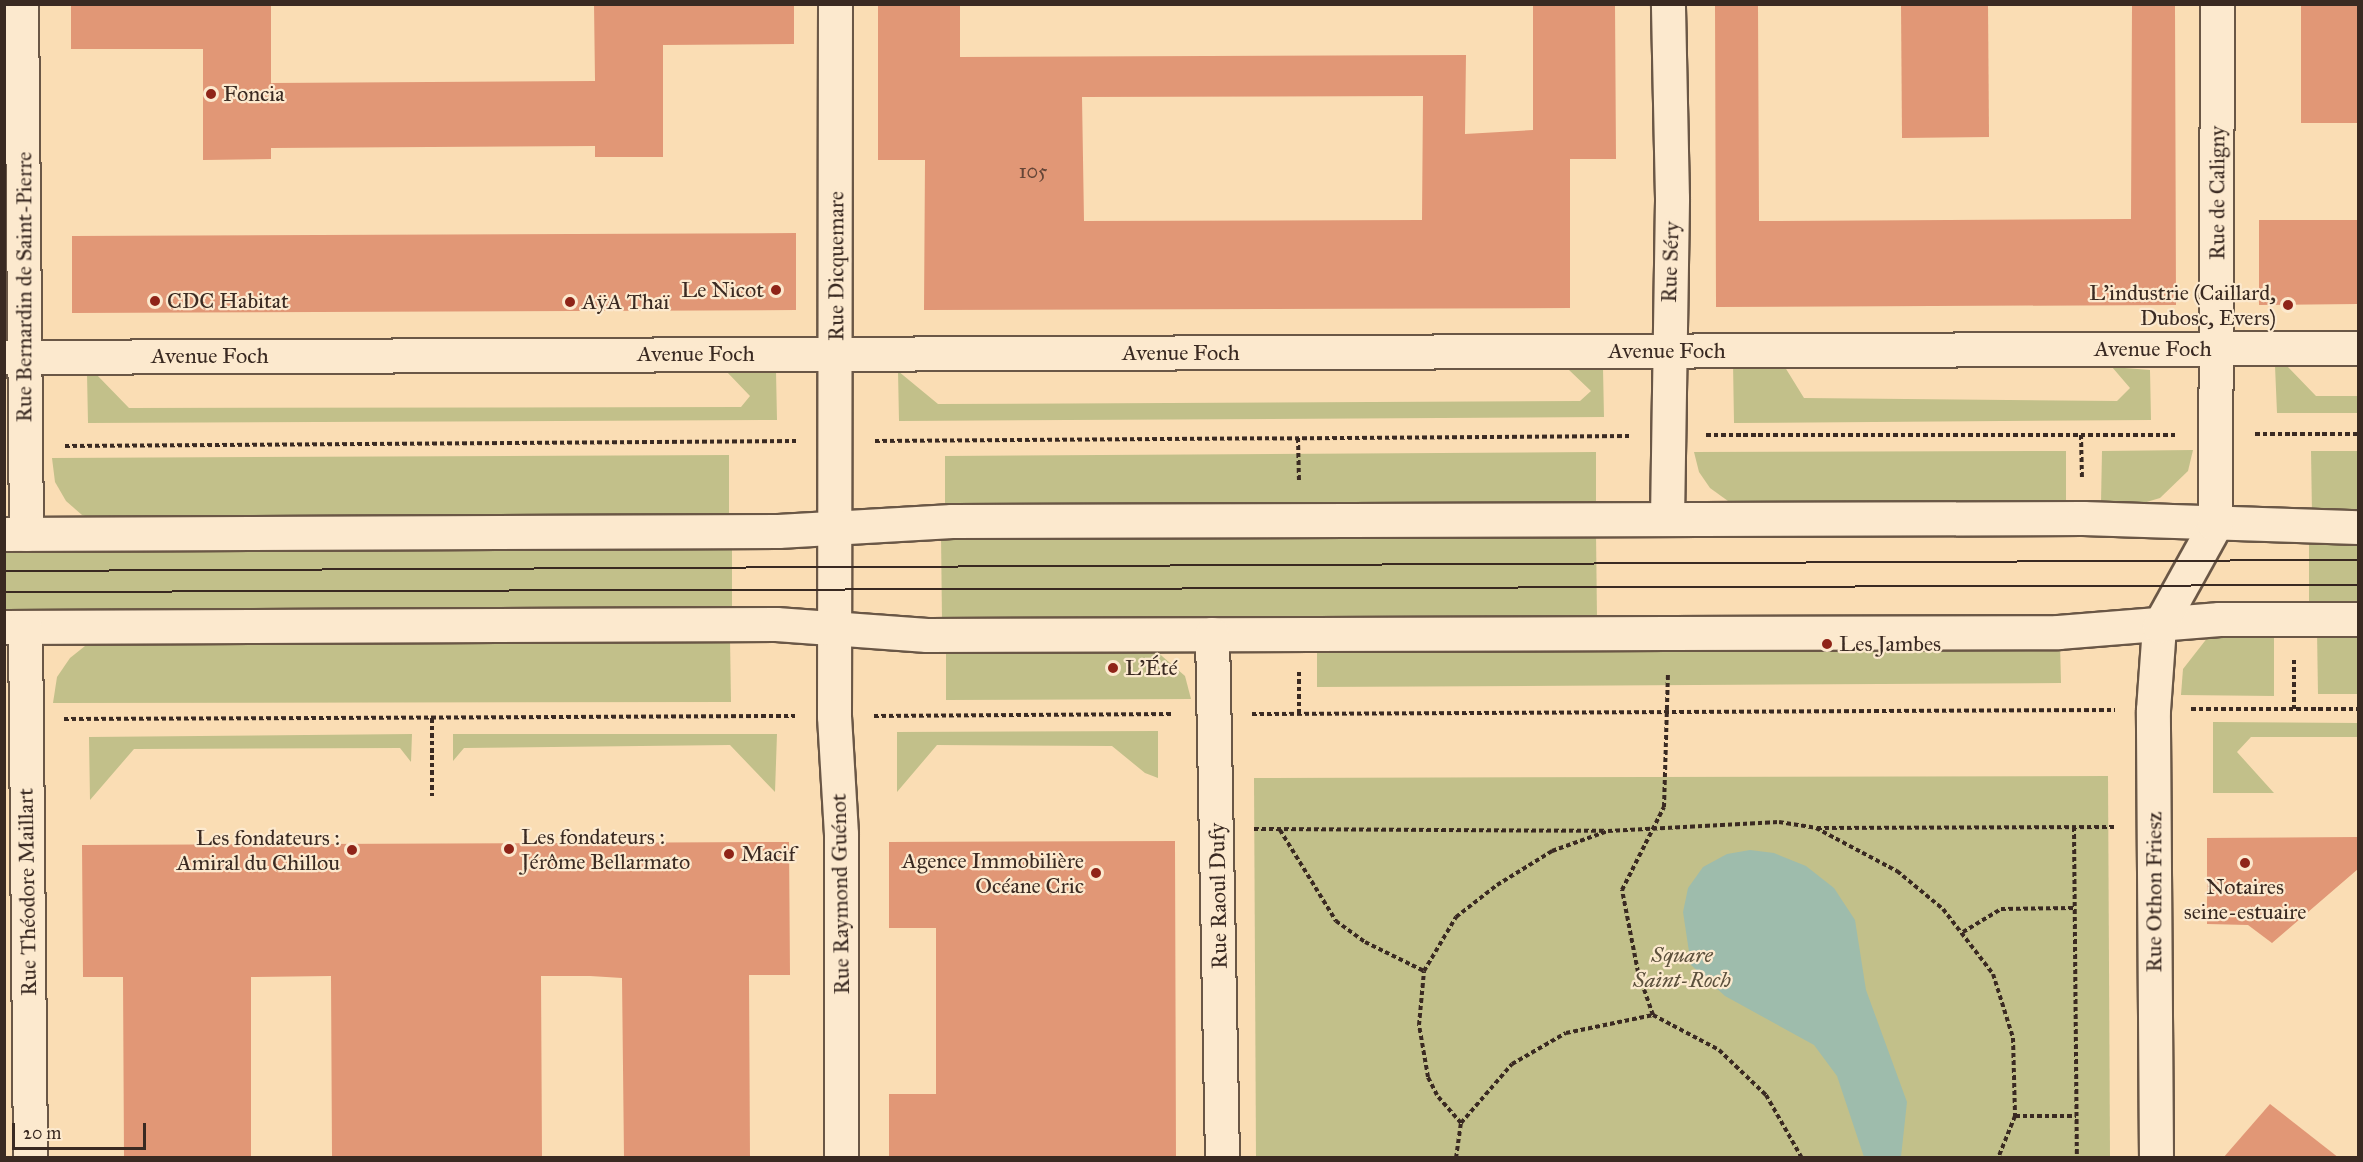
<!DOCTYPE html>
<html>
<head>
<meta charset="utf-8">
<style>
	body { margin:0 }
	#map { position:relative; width:2363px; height:1162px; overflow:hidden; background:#faddb4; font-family:"IM FELL Great Primer",serif }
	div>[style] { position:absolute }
	.green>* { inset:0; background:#c2c08a }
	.water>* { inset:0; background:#9ebcac }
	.building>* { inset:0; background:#e19776 }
	.path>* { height:4px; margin-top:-2px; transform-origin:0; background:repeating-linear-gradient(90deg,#3a2a22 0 4.5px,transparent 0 7.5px) }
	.roads { filter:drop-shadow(2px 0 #6a5746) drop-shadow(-2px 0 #6a5746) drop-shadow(0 2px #6a5746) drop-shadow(0 -2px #6a5746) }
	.minor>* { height:33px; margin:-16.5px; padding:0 16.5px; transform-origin:16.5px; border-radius:16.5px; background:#fce9ce }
	.tram>* { height:1.5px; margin:-0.75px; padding:0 0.75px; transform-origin:0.75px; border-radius:0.75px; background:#3a2a22 }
	.dots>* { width:16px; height:16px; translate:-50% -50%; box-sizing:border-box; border:3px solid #fce9ce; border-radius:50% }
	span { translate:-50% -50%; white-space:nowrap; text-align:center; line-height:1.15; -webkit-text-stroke:4.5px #fce9ce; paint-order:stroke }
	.number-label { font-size:20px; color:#644537 }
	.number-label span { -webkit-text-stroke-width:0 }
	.poi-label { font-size:22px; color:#3a2a22 }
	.left { translate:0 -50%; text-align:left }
	.right { translate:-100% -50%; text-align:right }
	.street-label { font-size:22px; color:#3a2a22 }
	.park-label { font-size:22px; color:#5c503c; font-style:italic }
	.frame { position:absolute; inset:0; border:6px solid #3a2a22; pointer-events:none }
	.scale { position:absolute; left:12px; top:1123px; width:134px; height:27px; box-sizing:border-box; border:3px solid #3a2a22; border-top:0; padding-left:8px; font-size:18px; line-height:21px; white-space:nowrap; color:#3a2a22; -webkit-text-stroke:4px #fce9ce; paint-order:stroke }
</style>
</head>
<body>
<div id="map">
	<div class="green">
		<div style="clip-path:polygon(1733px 363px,1783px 364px,1804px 398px,2117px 401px,2130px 388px,2112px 367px,2150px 370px,2151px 420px,1734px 423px)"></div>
		<div style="clip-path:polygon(2275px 366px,2287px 366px,2316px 396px,2358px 396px,2358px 413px,2277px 413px)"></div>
		<div style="clip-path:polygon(1603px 368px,1604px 417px,899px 421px,898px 371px,938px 404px,1580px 401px,1591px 391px,1569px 370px)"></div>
		<div style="clip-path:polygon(776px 371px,777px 420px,88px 423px,87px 374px,96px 374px,129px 408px,741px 407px,750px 396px,727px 372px)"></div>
		<div style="clip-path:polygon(2193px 450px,2188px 471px,2160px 498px,2140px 504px,2101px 503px,2102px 451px)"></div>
		<div style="clip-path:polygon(2066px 451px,2066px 504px,1749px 506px,1728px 501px,1710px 488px,1699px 472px,1694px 452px)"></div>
		<div style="clip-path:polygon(2311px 451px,2358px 451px,2358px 513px,2312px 513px)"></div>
		<div style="clip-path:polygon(1596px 452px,1596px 505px,945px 508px,945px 456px)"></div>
		<div style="clip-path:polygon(729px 455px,729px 519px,104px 522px,82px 515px,66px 501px,55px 482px,52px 458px)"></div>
		<div style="clip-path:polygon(1596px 533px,1597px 619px,942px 621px,941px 534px)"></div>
		<div style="clip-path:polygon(2309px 539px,2358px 539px,2358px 605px,2309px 605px)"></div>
		<div style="clip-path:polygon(732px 544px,732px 612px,5px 615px,4px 548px)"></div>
		<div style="clip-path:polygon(2274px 631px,2274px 696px,2181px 695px,2183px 669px,2208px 637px,2227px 632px)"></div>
		<div style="clip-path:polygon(2317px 631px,2358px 631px,2358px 694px,2318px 694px)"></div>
		<div style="clip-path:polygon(730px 639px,731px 702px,53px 703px,57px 677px,70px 658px,85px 646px,107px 640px)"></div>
		<div style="clip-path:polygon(2060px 643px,2061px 683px,1317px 687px,1317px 646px)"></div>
		<div style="clip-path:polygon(946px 647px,1155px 650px,1185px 676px,1191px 699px,946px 700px)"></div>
		<div style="clip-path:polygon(2213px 722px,2358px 723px,2358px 737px,2251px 737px,2237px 752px,2274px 793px,2213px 793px)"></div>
		<div style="clip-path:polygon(1158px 731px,1158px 778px,1145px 773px,1112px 746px,937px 745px,897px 792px,897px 732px)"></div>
		<div style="clip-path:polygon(412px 734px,411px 762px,400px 748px,134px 749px,90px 800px,89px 737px)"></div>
		<div style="clip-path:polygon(453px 734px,777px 734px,775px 792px,730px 745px,464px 748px,453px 761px)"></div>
		<div style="clip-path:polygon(2108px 776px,2110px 1157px,1256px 1157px,1254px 778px)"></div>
	</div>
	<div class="water">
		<div style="clip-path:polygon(1750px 850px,1774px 853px,1806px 866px,1834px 888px,1855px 920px,1866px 990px,1907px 1102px,1901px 1157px,1864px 1157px,1837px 1076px,1814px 1045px,1725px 996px,1691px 965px,1683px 912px,1688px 888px,1703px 867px,1727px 854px)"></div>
	</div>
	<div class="building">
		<div style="clip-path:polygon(71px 4px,271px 4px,271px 83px,595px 81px,594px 4px,794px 4px,794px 44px,663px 45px,663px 157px,595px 157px,595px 146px,271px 148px,271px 159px,203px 160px,203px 49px,71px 49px)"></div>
		<div style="clip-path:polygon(evenodd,878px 4px,960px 4px,960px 57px,1466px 55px,1465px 134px,1533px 130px,1533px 4px,1615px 4px,1616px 159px,1570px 159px,1570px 308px,924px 310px,925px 160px,878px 160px,878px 4px,1423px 96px,1422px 220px,1084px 221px,1082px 97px,1423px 96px)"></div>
		<div style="clip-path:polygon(1715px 4px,1758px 4px,1759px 221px,2131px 219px,2132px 4px,2175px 4px,2176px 305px,1716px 307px)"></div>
		<div style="clip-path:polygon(1901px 4px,1988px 4px,1989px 137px,1902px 138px)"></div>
		<div style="clip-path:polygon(2301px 4px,2358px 4px,2358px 123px,2301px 123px)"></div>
		<div style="clip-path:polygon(2259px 220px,2358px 220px,2358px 304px,2259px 305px)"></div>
		<div style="clip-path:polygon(796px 233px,796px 310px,72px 313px,72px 236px)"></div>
		<div style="clip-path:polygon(2358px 837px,2358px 869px,2272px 943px,2248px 925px,2207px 924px,2207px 838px)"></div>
		<div style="clip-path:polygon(1175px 841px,1176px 1158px,889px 1158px,889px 1094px,936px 1094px,936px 928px,889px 928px,889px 842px)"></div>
		<div style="clip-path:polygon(789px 842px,790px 975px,749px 975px,750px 1158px,624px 1158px,622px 978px,590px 976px,541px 976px,542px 1158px,332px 1158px,331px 976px,251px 977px,251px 1158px,124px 1158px,123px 977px,83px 977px,82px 845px)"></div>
		<div style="clip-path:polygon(2270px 1104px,2339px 1158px,2223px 1158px)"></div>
	</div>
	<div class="path">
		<div style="left:2255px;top:434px;width:103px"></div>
		<div style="left:1706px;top:435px;width:470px"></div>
		<div style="left:2081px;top:435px;width:44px;rotate:88.7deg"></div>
		<div style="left:1298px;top:438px;width:43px;rotate:88.7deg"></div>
		<div style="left:875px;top:441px;width:755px;rotate:-0.38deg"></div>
		<div style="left:65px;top:446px;width:731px;rotate:-0.39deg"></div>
		<div style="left:2191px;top:709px;width:167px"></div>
		<div style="left:2294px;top:709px;width:50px;rotate:-90deg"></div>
		<div style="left:1252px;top:714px;width:863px;rotate:-0.27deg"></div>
		<div style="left:1299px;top:714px;width:42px;rotate:-90deg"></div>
		<div style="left:874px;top:716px;width:299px;rotate:-0.4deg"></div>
		<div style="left:432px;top:718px;width:78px;rotate:90deg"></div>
		<div style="left:64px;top:719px;width:731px;rotate:-0.24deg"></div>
		<div style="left:2074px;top:827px;width:331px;rotate:89.5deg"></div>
		<div style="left:1817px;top:828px;width:299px;rotate:-0.2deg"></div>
		<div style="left:1254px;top:829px;width:350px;rotate:0.3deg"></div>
		<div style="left:1280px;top:830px;width:107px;rotate:58.4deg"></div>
		<div style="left:1336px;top:921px;width:36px;rotate:36deg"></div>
		<div style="left:1365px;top:942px;width:66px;rotate:26.2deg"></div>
		<div style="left:1963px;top:932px;width:44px;rotate:-31.2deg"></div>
		<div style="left:2001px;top:909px;width:74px;rotate:-0.8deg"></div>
		<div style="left:1653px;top:1015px;width:46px;rotate:-109.2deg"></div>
		<div style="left:1638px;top:972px;width:84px;rotate:-101deg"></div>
		<div style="left:1622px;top:890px;width:93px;rotate:-63.2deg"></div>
		<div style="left:1664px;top:807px;width:134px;rotate:-88.3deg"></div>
		<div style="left:2015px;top:1116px;width:61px"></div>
		<div style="left:1461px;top:1123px;width:37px;rotate:-131deg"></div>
		<div style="left:1437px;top:1095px;width:20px;rotate:-117deg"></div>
		<div style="left:1428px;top:1077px;width:53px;rotate:-99.8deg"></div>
		<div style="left:1419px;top:1025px;width:54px;rotate:-84.7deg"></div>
		<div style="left:1424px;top:971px;width:63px;rotate:-59.3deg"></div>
		<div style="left:1456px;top:917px;width:52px;rotate:-38deg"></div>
		<div style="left:1497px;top:885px;width:65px;rotate:-31.7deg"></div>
		<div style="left:1552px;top:851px;width:59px;rotate:-19.7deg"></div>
		<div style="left:1608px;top:831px;width:171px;rotate:-3deg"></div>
		<div style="left:1779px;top:822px;width:37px;rotate:9deg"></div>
		<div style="left:1816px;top:828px;width:92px;rotate:28deg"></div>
		<div style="left:1897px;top:871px;width:60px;rotate:39.6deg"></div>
		<div style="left:1943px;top:909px;width:82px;rotate:52.4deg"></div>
		<div style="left:1993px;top:974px;width:67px;rotate:72.6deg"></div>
		<div style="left:2013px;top:1038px;width:78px;rotate:88.5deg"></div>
		<div style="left:2015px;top:1116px;width:45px;rotate:112deg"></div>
		<div style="left:1456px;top:1158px;width:35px;rotate:-82deg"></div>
		<div style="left:1461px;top:1123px;width:78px;rotate:-49.2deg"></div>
		<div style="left:1512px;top:1064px;width:62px;rotate:-29.9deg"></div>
		<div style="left:1566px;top:1033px;width:89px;rotate:-11.7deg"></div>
		<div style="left:1653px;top:1015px;width:75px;rotate:27.9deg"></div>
		<div style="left:1719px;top:1050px;width:65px;rotate:43.8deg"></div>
		<div style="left:1766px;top:1095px;width:73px;rotate:60.3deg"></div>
	</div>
	<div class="roads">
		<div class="minor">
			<div style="left:21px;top:4px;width:530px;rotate:89.46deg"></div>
			<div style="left:835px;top:4px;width:712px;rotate:90.08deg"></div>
			<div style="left:834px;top:716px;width:118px;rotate:86.6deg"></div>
			<div style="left:841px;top:834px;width:324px;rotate:90deg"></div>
			<div style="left:4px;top:357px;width:2354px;rotate:-0.22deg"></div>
			<div style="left:1667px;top:519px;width:321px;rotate:-89.1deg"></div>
			<div style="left:1672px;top:198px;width:194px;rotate:-91.2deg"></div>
			<div style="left:4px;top:534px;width:774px;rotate:-0.22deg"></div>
			<div style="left:778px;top:531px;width:174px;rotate:-3.3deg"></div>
			<div style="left:952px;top:521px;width:1131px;rotate:-0.15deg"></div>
			<div style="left:2083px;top:518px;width:275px;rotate:1.9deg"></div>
			<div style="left:4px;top:627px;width:772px;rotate:-0.22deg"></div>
			<div style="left:776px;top:624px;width:151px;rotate:4.2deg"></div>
			<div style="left:927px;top:635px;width:741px;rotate:-0.15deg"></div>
			<div style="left:1668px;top:633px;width:390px;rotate:-0.1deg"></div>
			<div style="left:2058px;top:632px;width:162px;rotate:-4.6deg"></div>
			<div style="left:2219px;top:619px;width:139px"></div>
			<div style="left:25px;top:627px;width:531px;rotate:89.46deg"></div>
			<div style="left:1212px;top:634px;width:524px;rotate:88.91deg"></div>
			<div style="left:2156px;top:1158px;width:448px;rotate:-90.4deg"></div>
			<div style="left:2153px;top:710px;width:84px;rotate:-85.9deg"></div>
			<div style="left:2159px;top:626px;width:115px;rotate:-61deg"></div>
			<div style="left:2215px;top:525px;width:521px;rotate:-89.78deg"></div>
		</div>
	</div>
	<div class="tram">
		<div style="left:4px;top:571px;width:2354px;rotate:-0.27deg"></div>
		<div style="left:4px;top:592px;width:2354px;rotate:-0.17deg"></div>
	</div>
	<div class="dots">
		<div style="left:211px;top:94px;background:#8f2418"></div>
		<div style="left:776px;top:290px;background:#8f2418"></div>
		<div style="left:155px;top:301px;background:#8f2418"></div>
		<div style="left:570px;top:302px;background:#8f2418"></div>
		<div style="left:2288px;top:305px;background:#8f2418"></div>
		<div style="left:1827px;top:644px;background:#8f2418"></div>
		<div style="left:1113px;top:668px;background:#8f2418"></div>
		<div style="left:509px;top:849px;background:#8f2418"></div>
		<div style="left:352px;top:850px;background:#8f2418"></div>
		<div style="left:729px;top:854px;background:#8f2418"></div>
		<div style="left:2245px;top:863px;background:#8f2418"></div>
		<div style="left:1096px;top:873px;background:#8f2418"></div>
	</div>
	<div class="number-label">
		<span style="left:1033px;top:171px">105</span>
	</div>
	<div class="poi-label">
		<span class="left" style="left:223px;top:94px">Foncia</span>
		<span class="right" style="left:764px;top:290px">Le Nicot</span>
		<span class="right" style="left:2276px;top:305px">L’industrie (Caillard,<br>Dubosc, Evers)</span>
		<span class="left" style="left:167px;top:301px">CDC Habitat</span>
		<span class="left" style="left:582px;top:302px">AÿA Thaï</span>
		<span class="left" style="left:1839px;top:644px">Les Jambes</span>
		<span class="left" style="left:1125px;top:668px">L'Été</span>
		<span class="left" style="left:521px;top:849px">Les fondateurs :<br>Jérôme Bellarmato</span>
		<span class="right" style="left:340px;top:850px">Les fondateurs :<br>Amiral du Chillou</span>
		<span class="left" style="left:741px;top:854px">Macif</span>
		<span class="right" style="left:1084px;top:873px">Agence Immobilière<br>Océane Cric</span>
		<span style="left:2245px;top:899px">Notaires<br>seine-estuaire</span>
	</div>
	<div class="street-label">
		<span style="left:2217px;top:193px;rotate:-90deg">Rue de Caligny</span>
		<span style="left:1670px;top:262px;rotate:-88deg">Rue Séry</span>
		<span style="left:836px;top:266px;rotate:-90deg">Rue Dicquemare</span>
		<span style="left:24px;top:287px;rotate:-90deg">Rue Bernardin de Saint-Pierre</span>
		<span style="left:2153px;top:349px">Avenue Foch</span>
		<span style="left:1667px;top:351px">Avenue Foch</span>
		<span style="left:1181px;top:353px">Avenue Foch</span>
		<span style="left:696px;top:354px">Avenue Foch</span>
		<span style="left:210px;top:356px">Avenue Foch</span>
		<span style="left:27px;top:892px;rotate:-91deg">Rue Théodore Maillart</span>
		<span style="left:2154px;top:892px;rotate:-90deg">Rue Othon Friesz</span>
		<span style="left:840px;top:894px;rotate:-91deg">Rue Raymond Guénot</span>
		<span style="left:1218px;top:896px;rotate:-91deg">Rue Raoul Dufy</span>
	</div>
	<div class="park-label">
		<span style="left:1682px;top:967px">Square<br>Saint-Roch</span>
	</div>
	<div class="frame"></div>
	<div class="scale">20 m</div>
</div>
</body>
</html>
